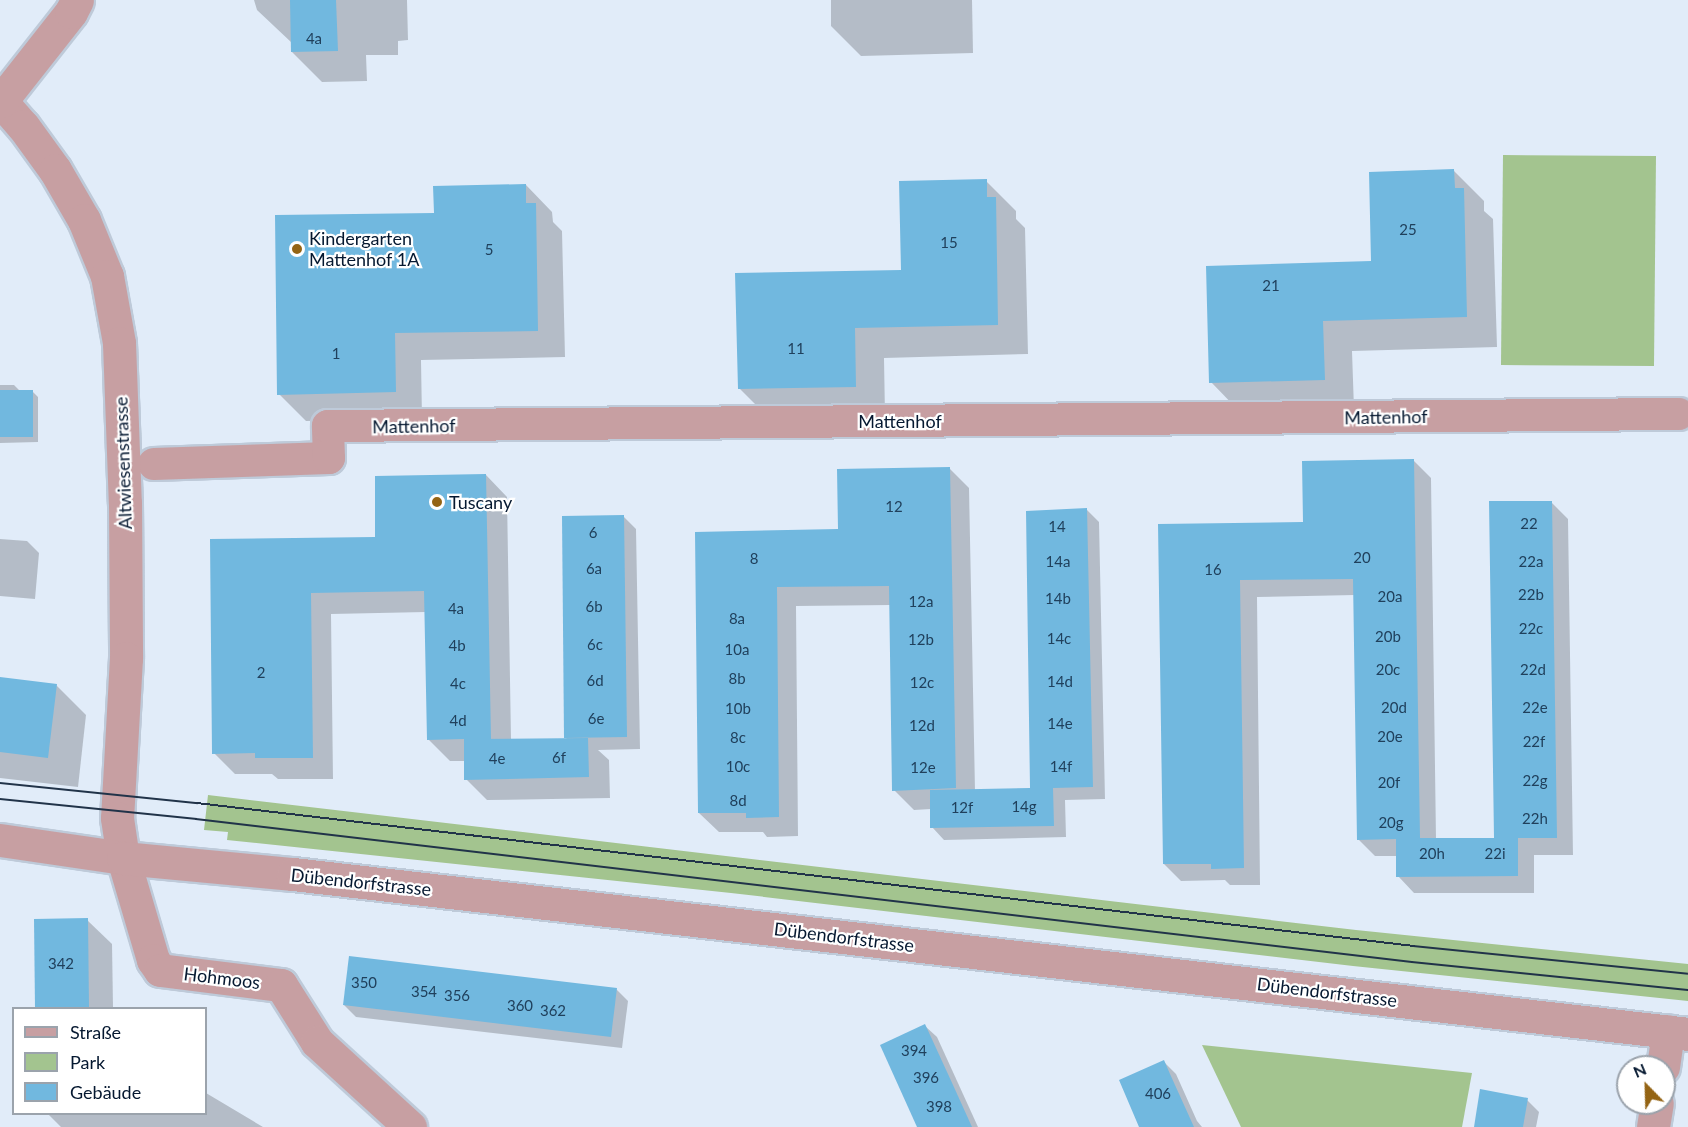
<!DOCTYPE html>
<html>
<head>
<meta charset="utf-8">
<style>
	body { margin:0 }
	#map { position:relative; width:1688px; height:1127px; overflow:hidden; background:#e1ecf9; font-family:Lato,sans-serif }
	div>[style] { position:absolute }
	.green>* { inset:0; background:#a3c48f }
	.shadow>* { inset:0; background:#0003 }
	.building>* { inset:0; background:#71b8df }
	.roads { filter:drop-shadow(2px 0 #becad9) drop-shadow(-2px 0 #becad9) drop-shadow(0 2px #becad9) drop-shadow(0 -2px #becad9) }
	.pedestrian>* { height:32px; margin:-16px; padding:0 16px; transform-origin:16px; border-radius:16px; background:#c79fa2 }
	.minor>* { height:33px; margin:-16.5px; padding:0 16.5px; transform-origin:16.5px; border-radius:16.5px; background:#c79fa2 }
	.tertiary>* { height:33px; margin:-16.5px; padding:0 16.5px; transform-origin:16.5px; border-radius:16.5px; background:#c79fa2 }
	.tram>* { height:1.5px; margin:-0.75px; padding:0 0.75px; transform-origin:0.75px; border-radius:0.75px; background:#213349 }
	.dots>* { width:16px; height:16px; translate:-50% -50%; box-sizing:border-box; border:3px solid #fff; border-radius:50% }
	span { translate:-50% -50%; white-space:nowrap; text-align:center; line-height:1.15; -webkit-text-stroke:4.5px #fff; paint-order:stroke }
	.number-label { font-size:15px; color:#20405c }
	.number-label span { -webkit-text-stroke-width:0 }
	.poi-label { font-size:18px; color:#051830 }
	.left { translate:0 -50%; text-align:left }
	.street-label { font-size:18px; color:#051830 }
	.legend { position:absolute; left:12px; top:1007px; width:195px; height:108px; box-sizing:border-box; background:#fff; border:2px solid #9ba3ac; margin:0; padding:8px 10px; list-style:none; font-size:18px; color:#051830 }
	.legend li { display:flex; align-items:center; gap:12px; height:30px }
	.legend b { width:30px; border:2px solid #9ba3ac }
	.north { position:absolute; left:1616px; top:1055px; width:60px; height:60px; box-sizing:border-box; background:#fff; border:2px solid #9ba3ac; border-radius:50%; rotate:337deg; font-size:16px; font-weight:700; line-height:24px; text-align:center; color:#051830 }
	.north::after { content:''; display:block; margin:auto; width:21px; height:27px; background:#946414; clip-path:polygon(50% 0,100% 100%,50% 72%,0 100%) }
</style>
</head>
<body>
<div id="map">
	<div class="green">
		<div style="clip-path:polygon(1503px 155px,1656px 156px,1654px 366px,1501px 365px)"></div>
		<div style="clip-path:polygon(208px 795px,1356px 930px,1688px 964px,1688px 1001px,1353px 966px,731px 893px,227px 840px,228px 832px,204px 830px)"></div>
		<div style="clip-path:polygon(1202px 1045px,1472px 1073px,1462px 1127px,1241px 1127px)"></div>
	</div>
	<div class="shadow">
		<div style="clip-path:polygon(254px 0,407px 0,408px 40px,398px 41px,398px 55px,366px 55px,367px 81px,322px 82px,292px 52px,292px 43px,257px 10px)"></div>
		<div style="clip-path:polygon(831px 0,972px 0,973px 53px,861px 56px,831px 26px)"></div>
		<div style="clip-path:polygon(1454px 171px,1484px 201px,1484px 211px,1493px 219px,1497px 347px,1352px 351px,1354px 409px,1240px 412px,1211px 382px,1373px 263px)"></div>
		<div style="clip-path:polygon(986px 181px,1016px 211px,1016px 219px,1025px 228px,1028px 354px,884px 358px,885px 416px,769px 418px,739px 388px,903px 272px)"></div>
		<div style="clip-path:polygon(526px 185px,552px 212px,553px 222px,562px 231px,565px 357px,421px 360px,422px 419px,306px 421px,279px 394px,435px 215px)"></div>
		<div style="clip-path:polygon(0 385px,14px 385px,20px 391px,32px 391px,38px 397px,38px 442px,0 443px)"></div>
		<div style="clip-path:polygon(1414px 461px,1431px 478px,1436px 839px,1495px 839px,1551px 502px,1568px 519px,1573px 855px,1534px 855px,1534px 893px,1414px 893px,1398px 876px,1398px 856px,1375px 856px,1358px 839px,1355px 595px,1257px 597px,1260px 885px,1230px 885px,1225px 880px,1181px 881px,1164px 864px,1159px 525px,1304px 523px)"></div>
		<div style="clip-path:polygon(949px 468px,969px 488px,975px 790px,1031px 790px,1087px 510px,1099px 522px,1105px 799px,1065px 800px,1066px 837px,944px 840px,932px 827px,931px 809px,914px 810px,894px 790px,891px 605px,796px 606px,798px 836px,767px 837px,763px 832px,719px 832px,699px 813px,696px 533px,840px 530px)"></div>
		<div style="clip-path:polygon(486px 475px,507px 497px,511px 740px,567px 739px,565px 737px,623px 516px,636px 529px,640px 749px,598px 750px,609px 760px,610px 798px,487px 800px,466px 779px,466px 761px,450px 761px,429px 740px,426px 612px,331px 614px,333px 779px,278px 779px,272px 774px,235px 774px,214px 753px,211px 540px,377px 539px)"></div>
		<div style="clip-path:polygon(0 539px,27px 541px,39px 553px,35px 599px,0 596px)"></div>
		<div style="clip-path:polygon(0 679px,56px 685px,86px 715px,78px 787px,0 778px)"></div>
		<div style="clip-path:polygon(36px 920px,87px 920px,112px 944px,113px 1008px,36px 1008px)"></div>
		<div style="clip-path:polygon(616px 989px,628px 1001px,622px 1048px,356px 1017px,344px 1005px)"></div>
		<div style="clip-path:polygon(925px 1026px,937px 1037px,978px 1127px,920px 1127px)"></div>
		<div style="clip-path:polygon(1164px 1062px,1176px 1074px,1197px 1121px,1202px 1127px,1141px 1127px)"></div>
		<div style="clip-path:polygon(206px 1093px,263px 1127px,61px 1127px,48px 1114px,206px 1114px)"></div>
		<div style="clip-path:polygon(1527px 1100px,1539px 1112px,1536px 1127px,1475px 1127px)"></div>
	</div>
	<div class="building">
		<div style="clip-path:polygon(290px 0,336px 0,338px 51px,291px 52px)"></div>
		<div style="clip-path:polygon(1454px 169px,1455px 188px,1464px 188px,1467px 317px,1323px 321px,1325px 380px,1209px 383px,1206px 266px,1371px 261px,1369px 172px)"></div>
		<div style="clip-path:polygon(987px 179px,987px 197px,996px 197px,998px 325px,855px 328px,856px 387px,738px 389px,735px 273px,901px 270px,899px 181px)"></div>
		<div style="clip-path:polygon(526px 184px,526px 203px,536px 203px,538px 331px,395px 333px,396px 392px,277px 395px,275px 215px,434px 213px,433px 186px)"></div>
		<div style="clip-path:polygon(0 390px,33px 390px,33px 437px,0 437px)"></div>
		<div style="clip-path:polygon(1414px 459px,1420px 838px,1494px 838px,1489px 501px,1552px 501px,1557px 838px,1518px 838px,1518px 876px,1396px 877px,1396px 839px,1357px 840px,1353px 579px,1240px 580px,1244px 868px,1211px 869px,1211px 864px,1163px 864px,1158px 524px,1303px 522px,1302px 461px)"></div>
		<div style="clip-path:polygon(950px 467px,956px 788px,892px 791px,889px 586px,777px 587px,779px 817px,746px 818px,746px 813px,698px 813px,695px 532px,838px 529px,837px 469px)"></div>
		<div style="clip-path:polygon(486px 474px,491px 739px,472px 739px,588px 738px,589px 777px,464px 780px,464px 739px,427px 740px,424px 591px,311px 593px,313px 758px,255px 758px,255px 753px,212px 754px,210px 539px,375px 537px,375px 476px)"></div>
		<div style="clip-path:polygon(1087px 508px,1093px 787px,1053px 788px,1054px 826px,930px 828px,930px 790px,1030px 788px,1026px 511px)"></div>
		<div style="clip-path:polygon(624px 515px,627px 737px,564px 738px,562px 516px)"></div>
		<div style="clip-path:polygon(0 677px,57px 684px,48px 758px,0 752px)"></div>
		<div style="clip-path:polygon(88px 918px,89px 1008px,35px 1008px,34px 919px)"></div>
		<div style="clip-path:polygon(349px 956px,617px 988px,611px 1037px,343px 1005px)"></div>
		<div style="clip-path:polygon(925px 1024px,953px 1085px,972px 1127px,917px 1127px,880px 1045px)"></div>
		<div style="clip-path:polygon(1164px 1060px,1170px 1074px,1194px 1127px,1139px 1127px,1119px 1080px)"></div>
		<div style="clip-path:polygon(1480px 1089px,1528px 1098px,1523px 1127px,1474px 1127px)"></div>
	</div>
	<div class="roads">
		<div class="pedestrian">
			<div style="left:154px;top:464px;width:175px;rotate:-2deg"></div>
			<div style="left:329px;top:458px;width:32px;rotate:-92deg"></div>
			<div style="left:328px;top:426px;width:1351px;rotate:-0.51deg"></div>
		</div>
		<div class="minor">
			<div style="left:0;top:100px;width:35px;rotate:49deg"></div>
			<div style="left:23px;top:126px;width:54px;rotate:54deg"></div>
			<div style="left:55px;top:170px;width:58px;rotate:59.9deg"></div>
			<div style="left:84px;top:220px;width:61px;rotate:67.7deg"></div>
			<div style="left:107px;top:276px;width:68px;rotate:79.8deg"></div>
			<div style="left:119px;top:343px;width:160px;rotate:87.9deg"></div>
			<div style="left:125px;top:503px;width:155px;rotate:89.6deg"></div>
			<div style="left:126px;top:658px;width:160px;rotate:93.2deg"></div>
			<div style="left:117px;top:818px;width:40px;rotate:81.5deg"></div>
			<div style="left:123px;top:858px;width:106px;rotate:73.6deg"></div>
			<div style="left:153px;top:960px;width:12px;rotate:55deg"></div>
			<div style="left:160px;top:970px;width:122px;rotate:7.1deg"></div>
			<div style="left:281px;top:985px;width:67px;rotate:57.7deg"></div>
			<div style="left:317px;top:1042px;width:126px;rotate:42.4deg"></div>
			<div style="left:1px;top:101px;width:113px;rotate:-51.8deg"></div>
			<div style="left:71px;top:12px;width:13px;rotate:-63deg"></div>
			<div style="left:1663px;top:1067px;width:36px;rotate:-82deg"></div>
			<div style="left:1653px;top:1127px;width:24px;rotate:-81deg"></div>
		</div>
		<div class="tertiary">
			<div style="left:0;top:840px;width:124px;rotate:8.3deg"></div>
			<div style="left:123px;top:858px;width:171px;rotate:5.4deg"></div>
			<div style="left:293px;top:874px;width:1404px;rotate:6.54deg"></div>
		</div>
	</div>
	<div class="tram">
		<div style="left:0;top:783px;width:198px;rotate:5.8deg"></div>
		<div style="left:197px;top:803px;width:1225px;rotate:6.7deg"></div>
		<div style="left:1414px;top:946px;width:275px;rotate:5.8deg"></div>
		<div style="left:0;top:799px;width:197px;rotate:5.8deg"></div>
		<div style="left:196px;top:819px;width:1224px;rotate:6.71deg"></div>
		<div style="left:1412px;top:962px;width:277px;rotate:5.8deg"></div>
	</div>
	<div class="dots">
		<div style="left:297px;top:249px;background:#946414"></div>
		<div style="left:437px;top:502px;background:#946414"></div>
	</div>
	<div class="number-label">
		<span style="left:314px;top:39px">4a</span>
		<span style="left:1408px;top:230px">25</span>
		<span style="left:949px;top:243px">15</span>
		<span style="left:489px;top:250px">5</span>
		<span style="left:1271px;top:286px">21</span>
		<span style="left:796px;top:349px">11</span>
		<span style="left:336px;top:354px">1</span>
		<span style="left:894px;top:507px">12</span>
		<span style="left:1529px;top:524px">22</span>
		<span style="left:1057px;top:527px">14</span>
		<span style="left:593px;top:533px">6</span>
		<span style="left:1362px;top:558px">20</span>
		<span style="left:754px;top:559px">8</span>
		<span style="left:1058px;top:562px">14a</span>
		<span style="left:1531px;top:562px">22a</span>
		<span style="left:594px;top:569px">6a</span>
		<span style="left:1213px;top:570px">16</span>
		<span style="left:1531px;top:595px">22b</span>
		<span style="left:1390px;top:597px">20a</span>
		<span style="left:1058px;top:599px">14b</span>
		<span style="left:921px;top:602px">12a</span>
		<span style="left:594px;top:607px">6b</span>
		<span style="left:456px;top:609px">4a</span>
		<span style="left:737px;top:619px">8a</span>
		<span style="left:1531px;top:629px">22c</span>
		<span style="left:1388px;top:637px">20b</span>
		<span style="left:1059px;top:639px">14c</span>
		<span style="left:921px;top:640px">12b</span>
		<span style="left:595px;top:645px">6c</span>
		<span style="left:457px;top:646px">4b</span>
		<span style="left:737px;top:650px">10a</span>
		<span style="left:1388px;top:670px">20c</span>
		<span style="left:1533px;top:670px">22d</span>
		<span style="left:261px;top:673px">2</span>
		<span style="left:737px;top:679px">8b</span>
		<span style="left:595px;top:681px">6d</span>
		<span style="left:1060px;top:682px">14d</span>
		<span style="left:922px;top:683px">12c</span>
		<span style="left:458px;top:684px">4c</span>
		<span style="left:1394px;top:708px">20d</span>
		<span style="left:1535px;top:708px">22e</span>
		<span style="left:738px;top:709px">10b</span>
		<span style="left:596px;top:719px">6e</span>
		<span style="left:458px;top:721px">4d</span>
		<span style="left:1060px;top:724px">14e</span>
		<span style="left:922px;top:726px">12d</span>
		<span style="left:1390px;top:737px">20e</span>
		<span style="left:738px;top:738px">8c</span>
		<span style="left:1534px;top:742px">22f</span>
		<span style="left:559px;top:758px">6f</span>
		<span style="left:497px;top:759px">4e</span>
		<span style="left:738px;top:767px">10c</span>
		<span style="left:1061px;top:767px">14f</span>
		<span style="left:923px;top:768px">12e</span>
		<span style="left:1535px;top:781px">22g</span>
		<span style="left:1389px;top:783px">20f</span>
		<span style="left:738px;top:801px">8d</span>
		<span style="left:1024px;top:807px">14g</span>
		<span style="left:962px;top:808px">12f</span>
		<span style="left:1535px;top:819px">22h</span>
		<span style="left:1391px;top:823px">20g</span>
		<span style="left:1432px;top:854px">20h</span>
		<span style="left:1495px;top:854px">22i</span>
		<span style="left:61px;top:964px">342</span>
		<span style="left:364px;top:983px">350</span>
		<span style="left:424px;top:992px">354</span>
		<span style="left:457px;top:996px">356</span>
		<span style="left:520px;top:1006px">360</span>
		<span style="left:553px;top:1011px">362</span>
		<span style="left:914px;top:1051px">394</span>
		<span style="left:926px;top:1078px">396</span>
		<span style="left:1158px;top:1094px">406</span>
		<span style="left:939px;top:1107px">398</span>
	</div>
	<div class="poi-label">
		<span class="left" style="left:309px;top:249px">Kindergarten<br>Mattenhof 1A</span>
		<span class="left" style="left:449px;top:502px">Tuscany</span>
	</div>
	<div class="street-label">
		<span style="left:1386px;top:417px;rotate:-1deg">Mattenhof</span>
		<span style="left:900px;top:421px">Mattenhof</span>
		<span style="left:414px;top:426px;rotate:-1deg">Mattenhof</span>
		<span style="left:123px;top:463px;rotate:-92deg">Altwiesenstrasse</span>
		<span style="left:361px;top:882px;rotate:6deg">Dübendorfstrasse</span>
		<span style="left:844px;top:937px;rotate:7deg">Dübendorfstrasse</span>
		<span style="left:222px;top:978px;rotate:7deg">Hohmoos</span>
		<span style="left:1327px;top:992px;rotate:7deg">Dübendorfstrasse</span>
	</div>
	<ul class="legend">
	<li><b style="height:8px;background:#c79fa2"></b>Straße</li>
	<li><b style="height:16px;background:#a3c48f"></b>Park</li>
	<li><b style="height:16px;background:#71b8df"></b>Gebäude</li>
	</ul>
	<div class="north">N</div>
</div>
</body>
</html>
